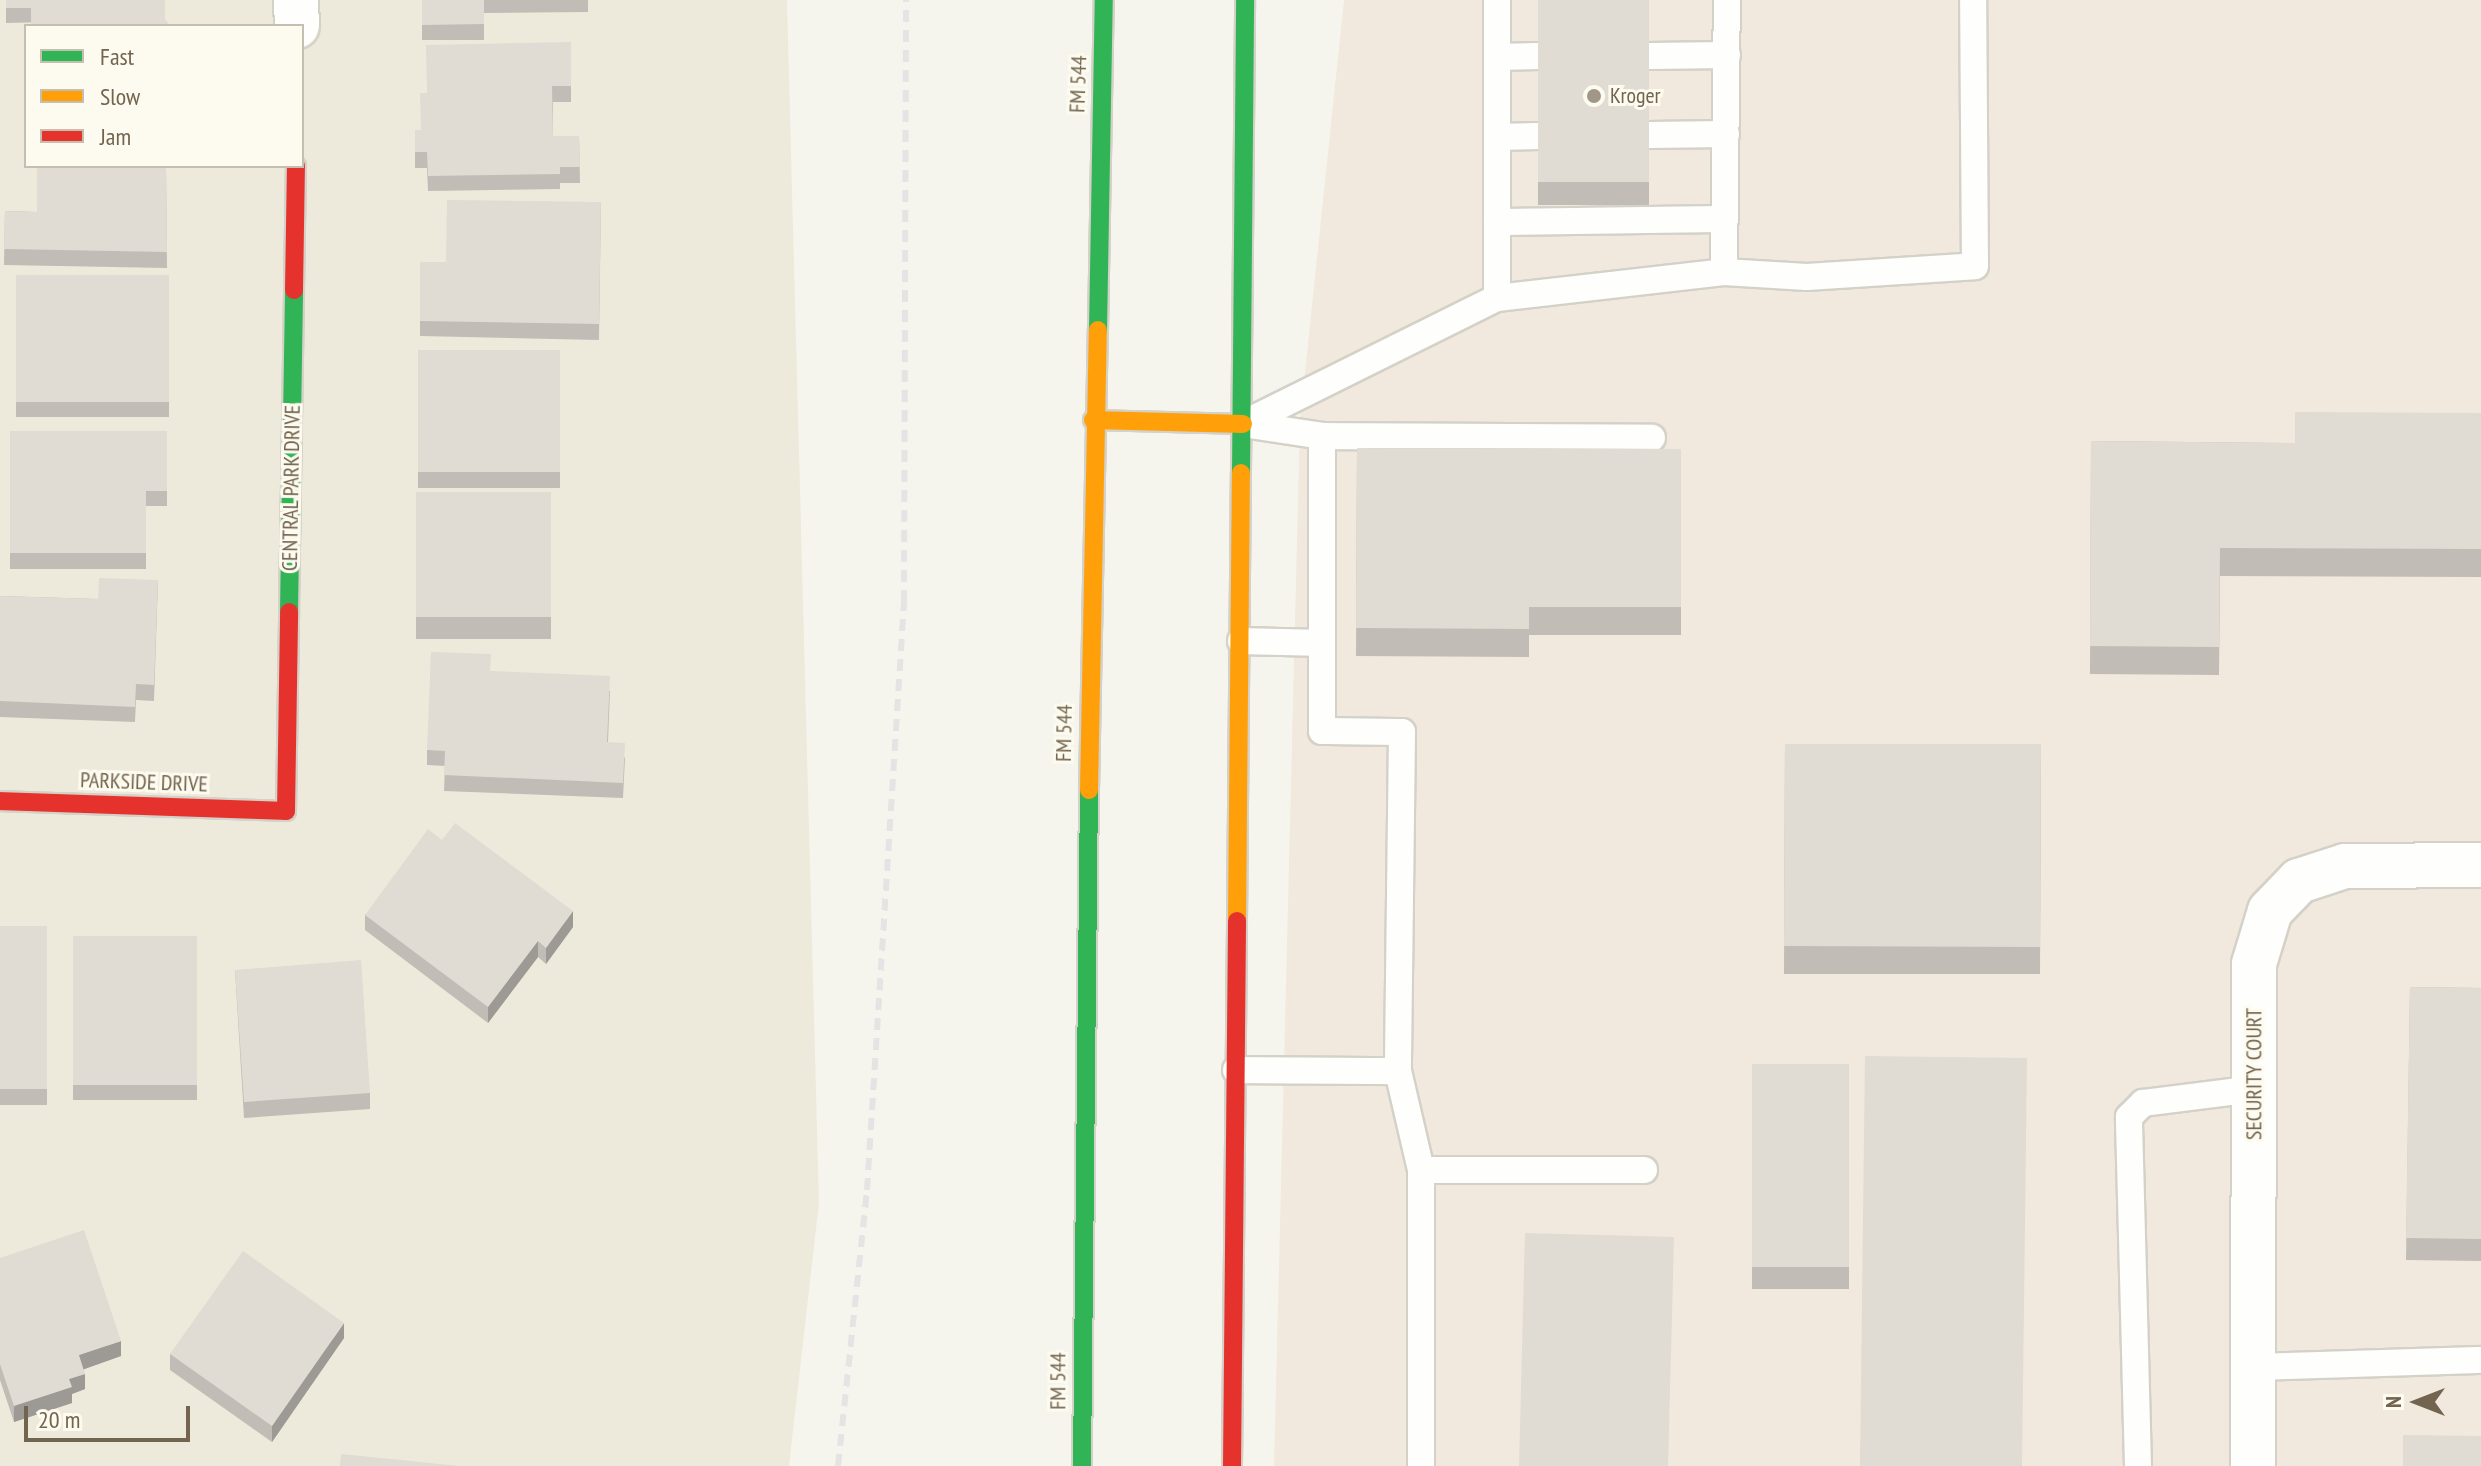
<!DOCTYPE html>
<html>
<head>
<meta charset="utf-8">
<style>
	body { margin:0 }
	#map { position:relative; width:2481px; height:1466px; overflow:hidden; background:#f6f5ed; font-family:"PT Sans Narrow",sans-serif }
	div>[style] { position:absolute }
	.residential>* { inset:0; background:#eeeadb }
	.commercial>* { inset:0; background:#f1e9dd }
	.roads { filter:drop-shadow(2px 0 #d4d1c8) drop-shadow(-2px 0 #d4d1c8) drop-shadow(0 2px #d4d1c8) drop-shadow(0 -2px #d4d1c8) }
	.lane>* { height:26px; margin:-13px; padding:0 13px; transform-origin:13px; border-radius:13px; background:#fefefc }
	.street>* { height:44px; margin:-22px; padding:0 22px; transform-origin:22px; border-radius:22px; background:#fefefc }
	.fast>* { height:18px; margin:-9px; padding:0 9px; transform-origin:9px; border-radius:9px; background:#30b455 }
	.slow>* { height:18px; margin:-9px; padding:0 9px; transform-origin:9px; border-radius:9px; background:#ff9f0a }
	.jam>* { height:18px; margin:-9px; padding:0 9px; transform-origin:9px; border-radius:9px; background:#e5322d }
	.rail>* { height:6px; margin-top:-3px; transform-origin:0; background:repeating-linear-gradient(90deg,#e6e3e4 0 12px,transparent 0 20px) }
	.wall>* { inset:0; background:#c1bcb5 }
	.shaded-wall>* { inset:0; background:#9d9994 }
	.building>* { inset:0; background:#e0dbd3 }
	.dots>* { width:22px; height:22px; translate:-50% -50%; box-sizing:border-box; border:4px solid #fdfbef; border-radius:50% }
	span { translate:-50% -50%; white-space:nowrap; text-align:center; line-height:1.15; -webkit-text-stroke:6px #fdfbef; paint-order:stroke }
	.street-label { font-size:22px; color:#72644f }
	.poi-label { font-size:22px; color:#72644f }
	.left { translate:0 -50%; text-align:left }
	.legend { position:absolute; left:24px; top:24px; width:280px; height:144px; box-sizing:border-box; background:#fdfbef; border:2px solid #c5bfaf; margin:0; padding:10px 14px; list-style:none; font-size:24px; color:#72644f }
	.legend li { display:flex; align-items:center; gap:16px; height:40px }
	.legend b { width:40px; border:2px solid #c5bfaf }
	.north { position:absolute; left:2377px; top:1362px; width:80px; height:80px; -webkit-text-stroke:6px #fdfbef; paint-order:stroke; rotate:270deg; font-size:22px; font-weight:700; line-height:32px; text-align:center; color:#72644f }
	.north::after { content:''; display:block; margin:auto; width:28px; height:36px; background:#72644f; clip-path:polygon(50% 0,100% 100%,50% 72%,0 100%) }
	.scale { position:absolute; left:24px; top:1406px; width:166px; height:36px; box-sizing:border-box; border:4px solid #72644f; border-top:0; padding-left:10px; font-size:24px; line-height:28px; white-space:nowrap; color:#72644f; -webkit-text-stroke:6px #fdfbef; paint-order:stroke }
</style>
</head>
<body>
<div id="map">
	<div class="residential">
		<div style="clip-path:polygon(evenodd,0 0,787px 0,819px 1203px,789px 1466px,0 1466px,0 0,26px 26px,302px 26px,302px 166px,26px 166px,26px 26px)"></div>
	</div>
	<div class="commercial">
		<div style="clip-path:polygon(1344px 0,2481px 0,2481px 1466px,1274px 1466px,1300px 420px)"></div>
	</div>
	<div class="roads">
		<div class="lane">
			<div style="left:1497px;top:0;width:298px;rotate:90deg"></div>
			<div style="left:1649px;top:56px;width:78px;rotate:-0.7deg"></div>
			<div style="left:1497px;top:57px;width:41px;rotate:-1.4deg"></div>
			<div style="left:1649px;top:135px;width:77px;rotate:-0.7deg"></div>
			<div style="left:1497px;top:137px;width:41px;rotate:-1.4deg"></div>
			<div style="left:1497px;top:222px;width:228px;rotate:-0.8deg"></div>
			<div style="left:1724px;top:272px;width:272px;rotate:-89.4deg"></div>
			<div style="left:1243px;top:424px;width:284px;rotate:-26.4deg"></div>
			<div style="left:1497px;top:298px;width:228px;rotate:-6.5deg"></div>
			<div style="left:1724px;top:272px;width:83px;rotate:3.4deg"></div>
			<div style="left:1807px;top:277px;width:168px;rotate:-3.7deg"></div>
			<div style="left:1975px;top:266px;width:266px;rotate:-90.4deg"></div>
			<div style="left:1243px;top:424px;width:80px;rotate:8.6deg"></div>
			<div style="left:1322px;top:436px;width:330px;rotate:0.3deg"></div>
			<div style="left:1322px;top:436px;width:295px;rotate:90deg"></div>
			<div style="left:1322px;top:731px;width:80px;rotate:0.7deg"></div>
			<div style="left:1402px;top:732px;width:339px;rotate:90.7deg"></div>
			<div style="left:1398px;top:1071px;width:102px;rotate:76.9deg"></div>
			<div style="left:1421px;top:1170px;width:296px;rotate:90deg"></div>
			<div style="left:1241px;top:641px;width:81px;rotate:1.4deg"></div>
			<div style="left:1236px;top:1070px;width:162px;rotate:0.4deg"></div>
			<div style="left:1421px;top:1170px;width:223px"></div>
			<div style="left:2253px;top:1367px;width:228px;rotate:-1.8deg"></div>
			<div style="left:2138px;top:1466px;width:349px;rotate:-91.5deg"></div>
			<div style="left:2129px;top:1117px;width:20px;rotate:-45deg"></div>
			<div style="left:2143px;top:1103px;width:112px;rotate:-7.2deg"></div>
		</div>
		<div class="street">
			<div style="left:296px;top:0;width:26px;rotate:88deg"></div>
			<div style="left:2253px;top:1466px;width:502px;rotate:-89.89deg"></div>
			<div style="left:2254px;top:964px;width:55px;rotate:-73.2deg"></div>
			<div style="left:2270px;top:911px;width:42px;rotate:-46deg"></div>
			<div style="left:2299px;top:881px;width:48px;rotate:-18.1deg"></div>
			<div style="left:2345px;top:866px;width:136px;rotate:-0.4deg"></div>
		</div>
		<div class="fast">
			<div style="left:1098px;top:330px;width:330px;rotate:-89deg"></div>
			<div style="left:1241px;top:473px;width:473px;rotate:-89.5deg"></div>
			<div style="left:289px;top:612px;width:322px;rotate:-89.1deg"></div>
			<div style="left:1082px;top:1466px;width:676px;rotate:-89.41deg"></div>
		</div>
		<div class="slow">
			<div style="left:1093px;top:420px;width:150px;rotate:1.5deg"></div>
			<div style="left:1089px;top:790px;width:460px;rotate:-88.9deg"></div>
			<div style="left:1237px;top:921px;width:448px;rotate:-89.5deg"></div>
		</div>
		<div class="jam">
			<div style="left:294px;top:290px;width:124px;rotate:-89.1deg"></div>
			<div style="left:0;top:801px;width:286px;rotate:2deg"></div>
			<div style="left:286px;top:811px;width:199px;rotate:-89.1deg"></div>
			<div style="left:1232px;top:1466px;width:545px;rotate:-89.47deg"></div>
		</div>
	</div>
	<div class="rail">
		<div style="left:838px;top:1466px;width:278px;rotate:-84deg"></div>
		<div style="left:867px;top:1190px;width:589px;rotate:-86.4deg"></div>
		<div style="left:904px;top:602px;width:602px;rotate:-89.81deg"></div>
	</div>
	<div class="wall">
		<div style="clip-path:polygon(6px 0,165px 19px,6px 23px)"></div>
		<div style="clip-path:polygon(422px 0,588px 0,588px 12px,484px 13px,484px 40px,422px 40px)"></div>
		<div style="clip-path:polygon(1538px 0,1649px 0,1649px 205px,1538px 205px)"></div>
		<div style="clip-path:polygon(571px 42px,571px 102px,553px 102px,553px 136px,579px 136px,580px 183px,560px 183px,560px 189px,428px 191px,427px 168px,415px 168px,415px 130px,421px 130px)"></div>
		<div style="clip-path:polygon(166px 166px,167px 268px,4px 265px,5px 211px,37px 212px)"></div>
		<div style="clip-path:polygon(601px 202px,599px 340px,420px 336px,420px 262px,446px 262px)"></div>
		<div style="clip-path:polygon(16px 275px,169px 275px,169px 417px,16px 417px)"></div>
		<div style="clip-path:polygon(418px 350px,560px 350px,560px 488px,418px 488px)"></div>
		<div style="clip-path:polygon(2481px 413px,2481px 577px,2220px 576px,2219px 675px,2090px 674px,2091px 441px,2295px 443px)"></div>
		<div style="clip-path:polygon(10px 431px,167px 431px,167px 506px,146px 506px,146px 569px,10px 569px)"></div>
		<div style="clip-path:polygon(1357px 448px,1681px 449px,1681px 635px,1529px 635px,1529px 657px,1356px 656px)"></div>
		<div style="clip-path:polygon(416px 492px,551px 492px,551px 639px,416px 639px)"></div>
		<div style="clip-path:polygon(158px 580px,154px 701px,136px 700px,135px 722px,0 717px,0 596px,98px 599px)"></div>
		<div style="clip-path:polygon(491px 671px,610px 691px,608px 742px,625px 758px,623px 798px,444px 791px,445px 766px,427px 765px,427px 750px)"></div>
		<div style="clip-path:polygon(1785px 744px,2041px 744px,2040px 974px,1784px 974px)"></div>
		<div style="clip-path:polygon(442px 840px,573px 927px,546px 964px,538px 957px,488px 1023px,365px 930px,365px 915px)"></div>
		<div style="clip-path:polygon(0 926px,47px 926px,47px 1105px,0 1105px)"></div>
		<div style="clip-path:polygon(73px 936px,197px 936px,197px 1100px,73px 1100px)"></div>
		<div style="clip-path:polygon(235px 970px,370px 1093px,370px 1109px,244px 1118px)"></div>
		<div style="clip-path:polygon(2410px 987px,2481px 988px,2481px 1261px,2406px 1260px)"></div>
		<div style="clip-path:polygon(1752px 1064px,1849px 1064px,1849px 1289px,1752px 1289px)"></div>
		<div style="clip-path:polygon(0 1258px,121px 1356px,84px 1369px,85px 1389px,72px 1394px,72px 1403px,14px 1422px,0 1380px)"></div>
		<div style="clip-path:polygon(344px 1338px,272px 1442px,170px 1370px,170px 1354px)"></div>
	</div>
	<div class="shaded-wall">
		<div style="clip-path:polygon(573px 911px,573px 927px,546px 964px,546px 948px)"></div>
		<div style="clip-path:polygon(538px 941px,538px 957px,488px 1023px,488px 1007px)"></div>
		<div style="clip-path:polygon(344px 1323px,344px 1338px,272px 1442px,272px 1426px)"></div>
		<div style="clip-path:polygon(121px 1341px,121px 1356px,79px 1371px,79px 1355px)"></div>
		<div style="clip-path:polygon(85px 1374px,85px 1389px,72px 1394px,72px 1403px,14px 1422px,14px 1406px,69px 1379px)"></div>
	</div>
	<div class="building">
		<div style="clip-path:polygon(6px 0,165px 0,165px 19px,170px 26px,31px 26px,31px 8px,6px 8px)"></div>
		<div style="clip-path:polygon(422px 0,484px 0,484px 24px,422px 25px)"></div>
		<div style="clip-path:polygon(1538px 0,1649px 0,1649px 182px,1538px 182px)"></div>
		<div style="clip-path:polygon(571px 42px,571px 86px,552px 86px,553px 136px,579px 136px,580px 167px,560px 167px,560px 174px,428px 176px,427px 152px,415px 152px,415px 130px,421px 130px,420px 93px,427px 93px,426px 45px)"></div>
		<div style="clip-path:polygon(37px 166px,166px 166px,167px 252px,4px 249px,5px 211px,37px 212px)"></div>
		<div style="clip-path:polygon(447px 200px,601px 202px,599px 324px,420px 321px,420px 262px,446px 262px)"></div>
		<div style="clip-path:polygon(16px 275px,169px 275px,169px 402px,16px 402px)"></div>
		<div style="clip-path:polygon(418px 350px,560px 350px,560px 472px,418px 472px)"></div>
		<div style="clip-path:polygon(2295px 412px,2481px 413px,2481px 549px,2220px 548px,2219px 647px,2090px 646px,2091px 441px,2295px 443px)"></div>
		<div style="clip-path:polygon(10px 431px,167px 431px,167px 491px,146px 491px,146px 553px,10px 553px)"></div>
		<div style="clip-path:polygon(1357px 448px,1681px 449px,1681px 607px,1529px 607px,1529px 629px,1356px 628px)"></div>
		<div style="clip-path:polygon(416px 492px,551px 492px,551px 617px,416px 617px)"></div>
		<div style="clip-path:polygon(99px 578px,158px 580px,154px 685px,136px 684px,135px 707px,0 701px,0 596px,98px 599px)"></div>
		<div style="clip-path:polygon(431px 652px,491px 654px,490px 671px,610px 676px,607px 742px,625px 743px,623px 783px,444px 775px,445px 751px,427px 750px)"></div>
		<div style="clip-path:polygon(1785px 744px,2041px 744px,2040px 947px,1784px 946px)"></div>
		<div style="clip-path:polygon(455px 823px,573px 911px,546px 948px,538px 941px,488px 1007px,365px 915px,428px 829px,442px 840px)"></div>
		<div style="clip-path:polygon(0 926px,47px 926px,47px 1089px,0 1089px)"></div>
		<div style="clip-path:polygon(73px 936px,197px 936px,197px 1085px,73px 1085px)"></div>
		<div style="clip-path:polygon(361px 960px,370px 1093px,244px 1102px,235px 970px)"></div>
		<div style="clip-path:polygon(2410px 987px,2481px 988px,2481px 1239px,2406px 1238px)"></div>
		<div style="clip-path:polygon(1865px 1056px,2027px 1058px,2022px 1466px,1860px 1466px)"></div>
		<div style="clip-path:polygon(1752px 1064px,1849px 1064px,1849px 1267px,1752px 1267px)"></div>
		<div style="clip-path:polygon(84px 1230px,121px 1341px,79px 1355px,85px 1374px,69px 1379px,72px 1387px,14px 1406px,0 1364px,0 1258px)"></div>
		<div style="clip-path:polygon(1525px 1233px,1674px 1237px,1668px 1466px,1519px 1466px)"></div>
		<div style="clip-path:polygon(243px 1251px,344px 1323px,272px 1426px,170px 1354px)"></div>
		<div style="clip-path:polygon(2403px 1435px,2481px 1436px,2481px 1466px,2403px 1466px)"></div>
		<div style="clip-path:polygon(341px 1454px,460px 1466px,340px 1466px)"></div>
	</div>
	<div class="dots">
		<div style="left:1594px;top:96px;background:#a09786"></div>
	</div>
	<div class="street-label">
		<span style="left:1078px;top:84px;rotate:-88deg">FM 544</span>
		<span style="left:291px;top:488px;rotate:-89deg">CENTRAL PARK DRIVE</span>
		<span style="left:1064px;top:733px;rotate:-89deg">FM 544</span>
		<span style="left:144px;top:782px;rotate:2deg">PARKSIDE DRIVE</span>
		<span style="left:2254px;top:1074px;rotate:-90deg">SECURITY COURT</span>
		<span style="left:1058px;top:1381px;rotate:-90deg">FM 544</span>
	</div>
	<div class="poi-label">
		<span class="left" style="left:1610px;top:96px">Kroger</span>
	</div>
	<ul class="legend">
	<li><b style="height:10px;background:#30b455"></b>Fast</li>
	<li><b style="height:10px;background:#ff9f0a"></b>Slow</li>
	<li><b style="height:10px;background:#e5322d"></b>Jam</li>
	</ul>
	<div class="north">N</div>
	<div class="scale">20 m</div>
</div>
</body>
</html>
